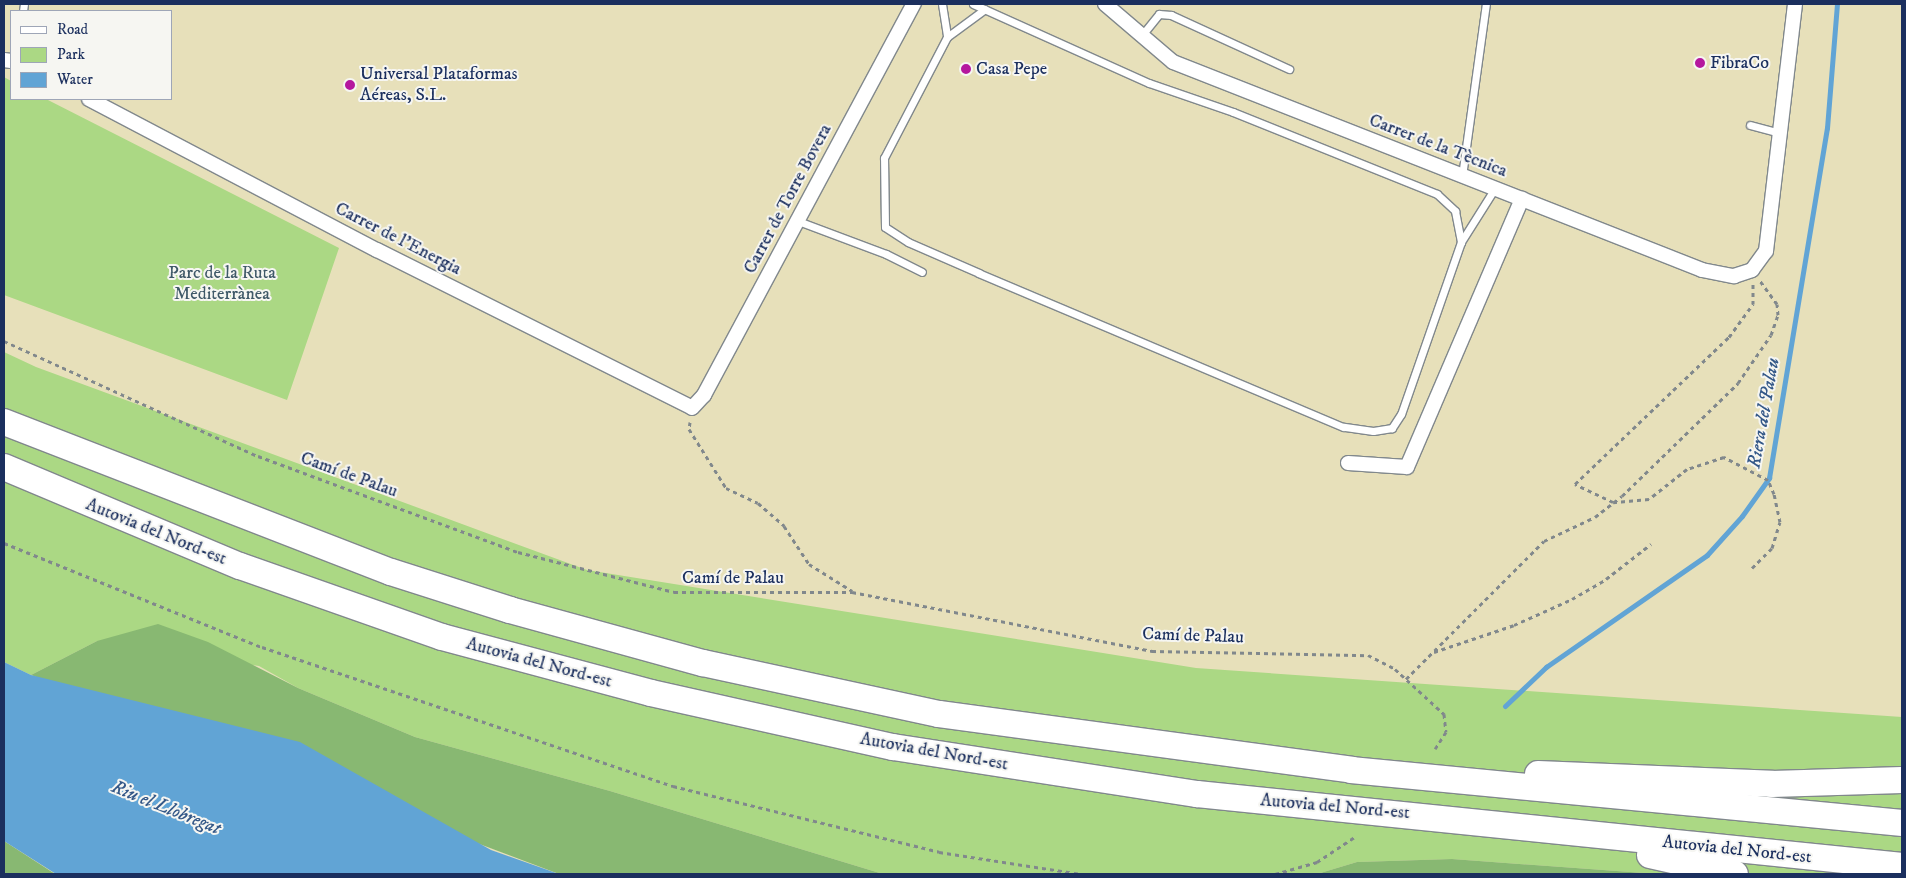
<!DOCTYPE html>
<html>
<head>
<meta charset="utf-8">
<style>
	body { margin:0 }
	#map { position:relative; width:1906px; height:878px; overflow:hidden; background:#e7e0ba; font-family:"IM FELL DW Pica",serif }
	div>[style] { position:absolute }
	.green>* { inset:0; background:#abd884 }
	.forest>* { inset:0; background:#88b872 }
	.water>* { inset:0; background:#61a4d5 }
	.stream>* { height:5px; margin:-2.5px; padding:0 2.5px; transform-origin:2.5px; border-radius:2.5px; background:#61a4d5 }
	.path>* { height:3px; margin-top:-1.5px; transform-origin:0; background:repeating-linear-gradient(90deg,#81888c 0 4px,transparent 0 8px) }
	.roads { filter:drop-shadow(1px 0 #81888c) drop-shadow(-1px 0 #81888c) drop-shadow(0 1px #81888c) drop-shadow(0 -1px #81888c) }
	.lane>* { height:7px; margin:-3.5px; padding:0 3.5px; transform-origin:3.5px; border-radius:3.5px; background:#fff }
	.street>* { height:14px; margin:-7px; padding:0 7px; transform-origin:7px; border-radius:7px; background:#fff }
	.highway>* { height:26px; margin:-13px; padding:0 13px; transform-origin:13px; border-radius:13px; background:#fff }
	.dots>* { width:14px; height:14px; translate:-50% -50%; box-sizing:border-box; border:2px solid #f6f6f2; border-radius:50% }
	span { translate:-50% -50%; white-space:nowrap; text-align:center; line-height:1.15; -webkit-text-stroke:4px #f6f6f2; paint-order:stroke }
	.poi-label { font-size:18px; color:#1b2f5e }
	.left { translate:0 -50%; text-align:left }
	.street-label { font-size:18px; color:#1b2f5e }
	.park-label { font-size:18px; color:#3f5968 }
	.water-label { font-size:19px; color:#345888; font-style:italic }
	.frame { position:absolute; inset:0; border:5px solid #1b2f5e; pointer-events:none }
	.legend { position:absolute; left:10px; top:10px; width:162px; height:90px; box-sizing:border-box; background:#f6f6f2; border:1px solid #9ea6b7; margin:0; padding:6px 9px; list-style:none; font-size:15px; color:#1b2f5e }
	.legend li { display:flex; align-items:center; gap:10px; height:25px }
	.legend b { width:25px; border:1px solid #9ea6b7 }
</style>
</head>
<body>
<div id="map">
	<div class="green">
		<div style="clip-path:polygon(4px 77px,11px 81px,11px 99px,46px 99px,339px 248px,287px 400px,4px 295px)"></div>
		<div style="clip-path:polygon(4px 352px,36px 367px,587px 570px,1196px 668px,1902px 717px,1902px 874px,1658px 874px,1452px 859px,1357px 862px,1317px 874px,883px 874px,610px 791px,415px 737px,298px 688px,259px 666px,97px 641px,31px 675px,4px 662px)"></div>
	</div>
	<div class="forest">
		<div style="clip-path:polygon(158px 624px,208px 642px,298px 688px,415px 737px,610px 791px,883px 874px,559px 874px,31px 675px,97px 641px)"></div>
		<div style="clip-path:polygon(4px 841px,52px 872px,56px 874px,4px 874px)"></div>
		<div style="clip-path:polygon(1452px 859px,1658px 874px,1317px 874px,1357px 862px)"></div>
	</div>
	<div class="water">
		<div style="clip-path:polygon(4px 662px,31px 675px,300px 742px,491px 850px,559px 874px,56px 874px,4px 841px)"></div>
	</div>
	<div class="stream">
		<div style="left:1505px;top:706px;width:57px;rotate:-43.6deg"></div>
		<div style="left:1546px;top:667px;width:196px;rotate:-34.8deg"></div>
		<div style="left:1707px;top:555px;width:52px;rotate:-48.1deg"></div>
		<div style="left:1742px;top:516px;width:47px;rotate:-54.6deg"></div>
		<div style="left:1769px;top:478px;width:355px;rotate:-80.6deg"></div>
		<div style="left:1827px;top:128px;width:124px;rotate:-85.4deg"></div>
	</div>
	<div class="path">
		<div style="left:4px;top:341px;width:279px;rotate:24.4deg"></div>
		<div style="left:258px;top:456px;width:277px;rotate:20.3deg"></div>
		<div style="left:518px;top:552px;width:161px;rotate:14.4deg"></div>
		<div style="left:674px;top:592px;width:178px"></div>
		<div style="left:852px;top:592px;width:306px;rotate:11.1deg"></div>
		<div style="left:1152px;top:651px;width:216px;rotate:1.1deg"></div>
		<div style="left:1368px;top:655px;width:30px;rotate:27deg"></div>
		<div style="left:1395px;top:669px;width:67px;rotate:42.6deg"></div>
		<div style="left:1444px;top:714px;width:18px;rotate:84deg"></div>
		<div style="left:1446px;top:732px;width:20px;rotate:123deg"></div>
		<div style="left:690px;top:422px;width:7px;rotate:98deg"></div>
		<div style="left:689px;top:429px;width:70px;rotate:57.9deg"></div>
		<div style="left:726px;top:488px;width:35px;rotate:25deg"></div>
		<div style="left:758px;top:503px;width:35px;rotate:41deg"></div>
		<div style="left:784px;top:526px;width:45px;rotate:56.7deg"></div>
		<div style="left:809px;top:564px;width:51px;rotate:32.1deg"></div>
		<div style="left:4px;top:543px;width:278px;rotate:22deg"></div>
		<div style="left:262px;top:647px;width:434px;rotate:18.7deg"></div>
		<div style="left:673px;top:786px;width:274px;rotate:13.9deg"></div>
		<div style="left:939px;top:852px;width:144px;rotate:8.8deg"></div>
		<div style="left:1752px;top:568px;width:28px;rotate:-45deg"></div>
		<div style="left:1772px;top:548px;width:27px;rotate:-73deg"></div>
		<div style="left:1780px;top:522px;width:29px;rotate:-102deg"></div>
		<div style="left:1774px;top:494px;width:15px;rotate:-113deg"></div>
		<div style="left:1768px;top:480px;width:50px;rotate:-152.4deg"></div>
		<div style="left:1724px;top:457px;width:39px;rotate:162deg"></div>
		<div style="left:1687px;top:469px;width:48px;rotate:141.7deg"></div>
		<div style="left:1649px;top:499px;width:36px;rotate:175deg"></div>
		<div style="left:1613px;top:502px;width:42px;rotate:-154.7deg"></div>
		<div style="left:1575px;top:484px;width:213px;rotate:-43.7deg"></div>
		<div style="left:1729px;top:337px;width:41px;rotate:-54deg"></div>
		<div style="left:1753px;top:304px;width:21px;rotate:-90deg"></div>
		<div style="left:1434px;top:652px;width:84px;rotate:-18.6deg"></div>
		<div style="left:1514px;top:625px;width:64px;rotate:-24.1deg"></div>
		<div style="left:1572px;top:599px;width:39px;rotate:-30deg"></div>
		<div style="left:1606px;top:579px;width:57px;rotate:-37.9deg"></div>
		<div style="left:1406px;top:679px;width:195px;rotate:-45deg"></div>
		<div style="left:1544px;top:541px;width:56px;rotate:-25.2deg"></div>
		<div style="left:1595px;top:517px;width:34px;rotate:-38deg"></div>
		<div style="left:1622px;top:496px;width:162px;rotate:-44.2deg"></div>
		<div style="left:1738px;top:383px;width:58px;rotate:-55.5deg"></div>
		<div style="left:1771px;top:335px;width:21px;rotate:-71deg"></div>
		<div style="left:1778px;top:315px;width:11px;rotate:-95deg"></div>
		<div style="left:1777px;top:304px;width:29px;rotate:-126deg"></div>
		<div style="left:1275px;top:874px;width:44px;rotate:-15.9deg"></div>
		<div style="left:1317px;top:862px;width:47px;rotate:-33.7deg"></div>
	</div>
	<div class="roads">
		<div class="lane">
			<div style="left:942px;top:4px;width:33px;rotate:81deg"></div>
			<div style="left:973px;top:4px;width:193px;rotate:24.2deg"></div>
			<div style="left:1149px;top:83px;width:89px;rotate:19deg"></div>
			<div style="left:1233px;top:112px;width:220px;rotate:21.9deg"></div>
			<div style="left:1437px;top:194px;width:25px;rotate:43deg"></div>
			<div style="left:1455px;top:211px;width:32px;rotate:79deg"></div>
			<div style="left:1461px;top:242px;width:182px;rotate:109.2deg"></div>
			<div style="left:1401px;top:414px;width:17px;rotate:123deg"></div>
			<div style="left:1392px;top:428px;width:19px;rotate:171deg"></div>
			<div style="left:1373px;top:431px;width:30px;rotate:-172deg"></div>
			<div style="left:1343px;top:427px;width:395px;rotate:-157.1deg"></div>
			<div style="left:979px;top:273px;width:77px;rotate:-156.4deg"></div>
			<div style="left:908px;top:242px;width:27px;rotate:-147deg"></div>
			<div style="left:885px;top:227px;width:69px;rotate:-90.8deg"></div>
			<div style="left:884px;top:158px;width:136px;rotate:-62.5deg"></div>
			<div style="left:947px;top:37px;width:47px;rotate:-36.4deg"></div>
			<div style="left:23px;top:11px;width:7px;rotate:-82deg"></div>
			<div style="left:1142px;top:35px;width:27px;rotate:-51deg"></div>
			<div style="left:1159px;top:14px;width:12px;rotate:5deg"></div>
			<div style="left:1171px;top:15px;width:130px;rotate:24.6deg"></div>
			<div style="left:1750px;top:125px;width:31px;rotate:15deg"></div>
			<div style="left:1462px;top:176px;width:174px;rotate:-82.1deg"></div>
			<div style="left:798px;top:221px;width:94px;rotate:20.6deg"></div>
			<div style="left:886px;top:254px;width:40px;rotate:26.6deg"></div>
			<div style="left:1461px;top:242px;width:64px;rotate:-57.8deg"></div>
		</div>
		<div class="street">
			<div style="left:1105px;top:4px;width:89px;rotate:40.5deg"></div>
			<div style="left:1173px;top:62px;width:568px;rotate:21.46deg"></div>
			<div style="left:1702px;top:270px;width:33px;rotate:11deg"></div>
			<div style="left:1734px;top:276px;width:19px;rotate:-18deg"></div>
			<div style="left:1752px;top:270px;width:24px;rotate:-54deg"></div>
			<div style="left:1766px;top:251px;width:249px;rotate:-83.3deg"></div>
			<div style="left:4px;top:60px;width:7px;rotate:8deg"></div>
			<div style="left:89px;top:99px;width:325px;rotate:27.7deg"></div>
			<div style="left:377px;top:250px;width:352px;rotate:26.6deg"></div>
			<div style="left:692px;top:408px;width:18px;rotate:-47deg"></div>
			<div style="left:704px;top:395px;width:444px;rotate:-61.8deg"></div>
			<div style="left:1348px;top:463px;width:59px;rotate:3.9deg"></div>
			<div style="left:1407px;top:467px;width:292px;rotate:-66.8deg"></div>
		</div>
		<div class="highway">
			<div style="left:4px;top:422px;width:415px;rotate:21.2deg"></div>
			<div style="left:391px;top:572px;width:125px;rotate:17.7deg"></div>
			<div style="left:510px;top:610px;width:200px;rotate:15.4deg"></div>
			<div style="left:703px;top:663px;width:241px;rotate:12.2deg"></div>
			<div style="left:939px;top:714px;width:416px;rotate:7.7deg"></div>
			<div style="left:1351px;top:770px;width:554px;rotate:5.49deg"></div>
			<div style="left:4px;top:467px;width:256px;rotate:22.8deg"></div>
			<div style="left:240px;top:566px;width:214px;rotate:19.4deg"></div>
			<div style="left:442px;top:637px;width:216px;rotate:15deg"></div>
			<div style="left:651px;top:693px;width:248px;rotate:12.6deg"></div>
			<div style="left:893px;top:747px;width:308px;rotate:8.8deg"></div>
			<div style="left:1197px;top:794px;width:709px;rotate:5.83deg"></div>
			<div style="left:1538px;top:774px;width:234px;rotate:2.4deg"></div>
			<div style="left:1772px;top:784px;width:130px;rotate:-1.8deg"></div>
			<div style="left:1650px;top:855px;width:87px;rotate:12.6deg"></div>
		</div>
	</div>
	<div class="dots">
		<div style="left:1700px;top:63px;background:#b5179e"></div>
		<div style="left:966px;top:69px;background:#b5179e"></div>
		<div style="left:350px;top:85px;background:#b5179e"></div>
	</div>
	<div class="poi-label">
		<span class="left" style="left:1710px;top:63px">FibraCo</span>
		<span class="left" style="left:976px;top:69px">Casa Pepe</span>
		<span class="left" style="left:360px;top:85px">Universal Plataformas<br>Aéreas, S.L.</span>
	</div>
	<div class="street-label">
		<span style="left:1438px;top:146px;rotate:21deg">Carrer de la Tècnica</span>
		<span style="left:788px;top:199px;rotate:-62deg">Carrer de Torre Bovera</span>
		<span style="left:398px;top:239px;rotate:27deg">Carrer de l'Energia</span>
		<span style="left:349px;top:475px;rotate:20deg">Camí de Palau</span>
		<span style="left:156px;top:532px;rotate:22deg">Autovia del Nord-est</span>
		<span style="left:733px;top:578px">Camí de Palau</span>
		<span style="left:1193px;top:636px;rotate:2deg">Camí de Palau</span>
		<span style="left:539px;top:663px;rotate:15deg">Autovia del Nord-est</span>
		<span style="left:934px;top:752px;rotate:10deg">Autovia del Nord-est</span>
		<span style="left:1335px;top:807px;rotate:5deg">Autovia del Nord-est</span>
		<span style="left:1737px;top:850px;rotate:6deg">Autovia del Nord-est</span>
	</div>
	<div class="park-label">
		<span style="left:222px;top:284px">Parc de la Ruta<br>Mediterrànea</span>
	</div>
	<div class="water-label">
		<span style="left:1764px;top:413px;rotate:-80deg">Riera del Palau</span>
		<span style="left:166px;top:808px;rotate:22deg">Riu el Llobregat</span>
	</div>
	<div class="frame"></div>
	<ul class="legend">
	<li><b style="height:6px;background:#fff"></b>Road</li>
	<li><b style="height:14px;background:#abd884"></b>Park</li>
	<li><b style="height:14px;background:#61a4d5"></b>Water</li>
	</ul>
</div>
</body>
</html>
